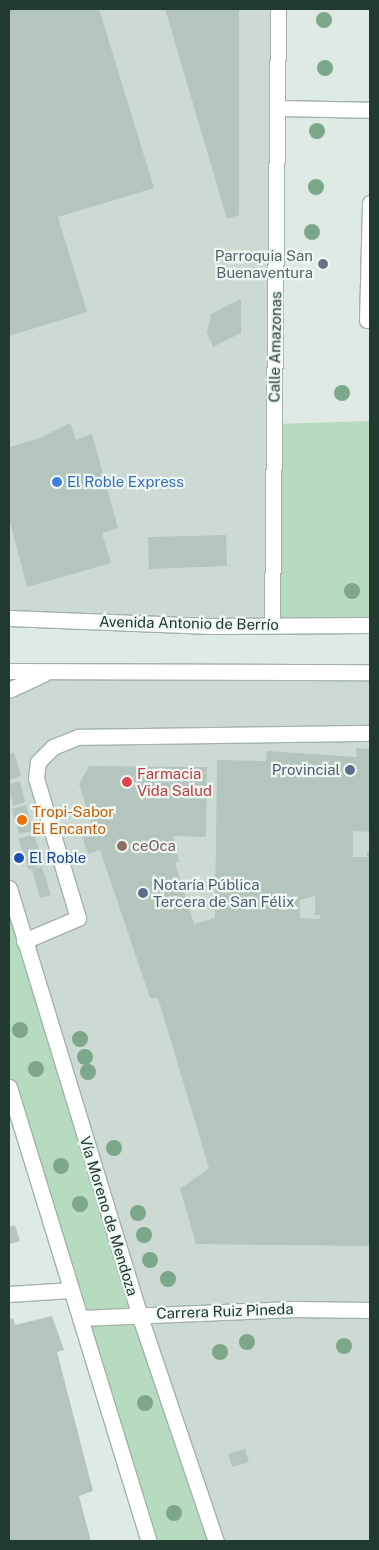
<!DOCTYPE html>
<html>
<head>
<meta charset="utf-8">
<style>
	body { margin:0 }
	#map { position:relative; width:379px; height:1550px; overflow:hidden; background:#dfeae4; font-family:"Public Sans",sans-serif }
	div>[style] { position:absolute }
	.built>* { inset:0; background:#cddad3 }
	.green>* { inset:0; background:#b7dbbe }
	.building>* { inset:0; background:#b4c5bd }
	.roads { filter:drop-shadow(1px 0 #a2b2ab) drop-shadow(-1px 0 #a2b2ab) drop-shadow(0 1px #a2b2ab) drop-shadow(0 -1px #a2b2ab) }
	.service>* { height:15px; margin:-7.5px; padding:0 7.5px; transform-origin:7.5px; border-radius:7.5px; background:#fff }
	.minor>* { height:15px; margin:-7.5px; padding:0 7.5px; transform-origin:7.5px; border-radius:7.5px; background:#fff }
	.tertiary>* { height:15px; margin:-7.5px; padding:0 7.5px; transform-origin:7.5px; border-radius:7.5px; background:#fff }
	.trees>* { width:16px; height:16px; margin:-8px; border-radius:50%; background:#7ca78a }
	.dots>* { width:14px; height:14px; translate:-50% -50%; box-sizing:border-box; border:2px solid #eff7f2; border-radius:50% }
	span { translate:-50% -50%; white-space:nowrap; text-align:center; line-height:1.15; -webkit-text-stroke:4.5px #eff7f2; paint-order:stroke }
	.worship-label { font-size:15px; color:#5b616d }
	.right { translate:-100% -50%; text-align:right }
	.street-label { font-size:15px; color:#203a31 }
	.shop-label { font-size:15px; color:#366cbe }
	.left { translate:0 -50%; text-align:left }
	.service-label { font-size:15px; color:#4e5e75 }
	.health-label { font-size:15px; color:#be3a42 }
	.food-label { font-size:15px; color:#c56008 }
	.education-label { font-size:15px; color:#785e54 }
	.transit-label { font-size:15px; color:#164399 }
	.frame { position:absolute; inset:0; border:10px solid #203a31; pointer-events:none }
</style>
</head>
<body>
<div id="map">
	<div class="built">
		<div style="clip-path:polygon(9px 9px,278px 9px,272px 625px,9px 618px)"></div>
		<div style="clip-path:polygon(49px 671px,370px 672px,370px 1541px,216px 1541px,9px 888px,9px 690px)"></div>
	</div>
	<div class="green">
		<div style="clip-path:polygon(370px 421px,370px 625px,272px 625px,274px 424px)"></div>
		<div style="clip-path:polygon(9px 903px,216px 1541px,150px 1541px,9px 1079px)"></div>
	</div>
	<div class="building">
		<div style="clip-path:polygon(9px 9px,99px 9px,154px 188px,58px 217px,87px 312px,9px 336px)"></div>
		<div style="clip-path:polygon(165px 9px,239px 9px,239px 215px,227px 219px)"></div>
		<div style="clip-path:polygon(241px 299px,241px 333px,213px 347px,207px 333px,211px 314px)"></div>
		<div style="clip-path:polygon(70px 423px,76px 440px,92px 434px,118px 528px,102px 533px,111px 563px,27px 587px,9px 518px,9px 447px,40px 438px)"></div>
		<div style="clip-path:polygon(226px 535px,227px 566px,149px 569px,148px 537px)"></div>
		<div style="clip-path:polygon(evenodd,356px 748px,370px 749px,370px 832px,353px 831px,353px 857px,367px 857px,367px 851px,370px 851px,370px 1246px,196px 1244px,180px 1189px,209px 1168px,158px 998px,150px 998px,100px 850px,88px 854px,82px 836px,94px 832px,79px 784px,89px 766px,207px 767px,206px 837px,173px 836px,179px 862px,175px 863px,194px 924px,215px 918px,217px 760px,266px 761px,267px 751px,357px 757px,356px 748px,315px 896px,315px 915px,320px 915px,320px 919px,300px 918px,300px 900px,315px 896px)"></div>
		<div style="clip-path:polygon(14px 752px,21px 776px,9px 780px,9px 754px)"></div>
		<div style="clip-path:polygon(20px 781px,25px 802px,13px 806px,9px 784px)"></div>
		<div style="clip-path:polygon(26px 805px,33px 831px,19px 834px,12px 809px)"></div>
		<div style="clip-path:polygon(34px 834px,44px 864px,29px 870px,18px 839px)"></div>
		<div style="clip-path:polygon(42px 867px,51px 895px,40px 898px,32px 869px)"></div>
		<div style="clip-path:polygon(15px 1225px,20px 1241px,9px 1244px,9px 1227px)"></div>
		<div style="clip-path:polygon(52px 1316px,64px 1350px,57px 1352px,93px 1491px,79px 1496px,91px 1541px,9px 1541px,9px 1319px,13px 1318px,15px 1325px)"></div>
		<div style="clip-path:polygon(245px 1449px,249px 1462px,232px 1467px,228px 1454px)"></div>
	</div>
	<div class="roads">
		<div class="service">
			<div style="left:277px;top:108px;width:93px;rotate:1.2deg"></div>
			<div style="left:367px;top:320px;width:117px;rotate:-88.5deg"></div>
			<div style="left:24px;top:941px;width:59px;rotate:-23.1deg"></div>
			<div style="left:78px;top:918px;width:146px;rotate:-106.7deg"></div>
			<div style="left:36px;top:778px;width:16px;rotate:-83deg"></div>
			<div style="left:38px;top:762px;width:21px;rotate:-45deg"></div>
			<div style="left:53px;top:747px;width:27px;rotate:-22deg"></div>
			<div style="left:78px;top:737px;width:292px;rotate:-0.8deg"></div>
		</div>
		<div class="minor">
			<div style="left:272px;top:625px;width:616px;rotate:-89.44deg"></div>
			<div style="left:9px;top:888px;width:445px;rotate:73deg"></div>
			<div style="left:139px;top:1314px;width:240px;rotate:71.3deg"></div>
			<div style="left:9px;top:1087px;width:475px;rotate:72.9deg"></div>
			<div style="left:9px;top:1294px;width:62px;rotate:-3.7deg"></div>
			<div style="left:80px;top:1318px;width:214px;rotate:-2.4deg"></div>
			<div style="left:294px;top:1309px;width:76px;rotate:0.8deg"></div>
		</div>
		<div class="tertiary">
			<div style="left:9px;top:618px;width:202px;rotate:2.3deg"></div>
			<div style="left:211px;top:626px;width:159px;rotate:-0.4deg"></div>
			<div style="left:9px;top:671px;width:361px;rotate:0.2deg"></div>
			<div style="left:9px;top:690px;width:38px;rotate:-25deg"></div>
		</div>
	</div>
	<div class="trees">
		<div style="left:324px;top:20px"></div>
		<div style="left:325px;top:68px"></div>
		<div style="left:317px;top:131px"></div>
		<div style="left:316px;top:187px"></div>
		<div style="left:312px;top:232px"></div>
		<div style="left:342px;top:393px"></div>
		<div style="left:352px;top:591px"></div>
		<div style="left:20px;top:1030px"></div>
		<div style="left:80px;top:1039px"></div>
		<div style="left:85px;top:1057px"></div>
		<div style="left:36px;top:1069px"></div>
		<div style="left:88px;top:1072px"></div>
		<div style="left:114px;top:1148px"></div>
		<div style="left:61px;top:1166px"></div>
		<div style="left:80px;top:1204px"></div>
		<div style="left:138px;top:1213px"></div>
		<div style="left:144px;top:1235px"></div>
		<div style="left:150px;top:1260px"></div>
		<div style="left:168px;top:1279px"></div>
		<div style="left:247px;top:1342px"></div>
		<div style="left:344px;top:1346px"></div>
		<div style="left:220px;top:1352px"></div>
		<div style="left:145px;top:1403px"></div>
		<div style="left:174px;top:1513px"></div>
	</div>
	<div class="dots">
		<div style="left:323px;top:264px;background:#6b7280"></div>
		<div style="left:57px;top:482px;background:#3f7fe0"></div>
		<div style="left:350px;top:770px;background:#5c6f8a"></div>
		<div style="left:127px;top:782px;background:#e0444e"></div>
		<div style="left:22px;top:820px;background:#e8710a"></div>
		<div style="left:122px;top:846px;background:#8d6e63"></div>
		<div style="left:19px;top:858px;background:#1a4fb4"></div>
		<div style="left:143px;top:893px;background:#5c6f8a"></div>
	</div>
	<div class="worship-label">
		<span class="right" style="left:313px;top:264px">Parroquia San<br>Buenaventura</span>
	</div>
	<div class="street-label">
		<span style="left:275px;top:347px;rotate:-89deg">Calle Amazonas</span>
		<span style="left:189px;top:623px;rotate:1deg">Avenida Antonio de Berrío</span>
		<span style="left:109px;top:1216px;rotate:73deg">Vía Moreno de Mendoza</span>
		<span style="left:225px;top:1311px;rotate:-2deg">Carrera Ruiz Pineda</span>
	</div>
	<div class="shop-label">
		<span class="left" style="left:67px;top:482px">El Roble Express</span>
	</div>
	<div class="service-label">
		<span class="right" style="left:340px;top:770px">Provincial</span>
		<span class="left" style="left:153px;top:893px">Notaría Pública<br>Tercera de San Félix</span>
	</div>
	<div class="health-label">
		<span class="left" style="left:137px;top:782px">Farmacia<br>Vida Salud</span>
	</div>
	<div class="food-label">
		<span class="left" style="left:32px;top:820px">Tropi-Sabor<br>El Encanto</span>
	</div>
	<div class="education-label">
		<span class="left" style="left:132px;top:846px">ceOca</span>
	</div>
	<div class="transit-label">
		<span class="left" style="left:29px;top:858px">El Roble</span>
	</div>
	<div class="frame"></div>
</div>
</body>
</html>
